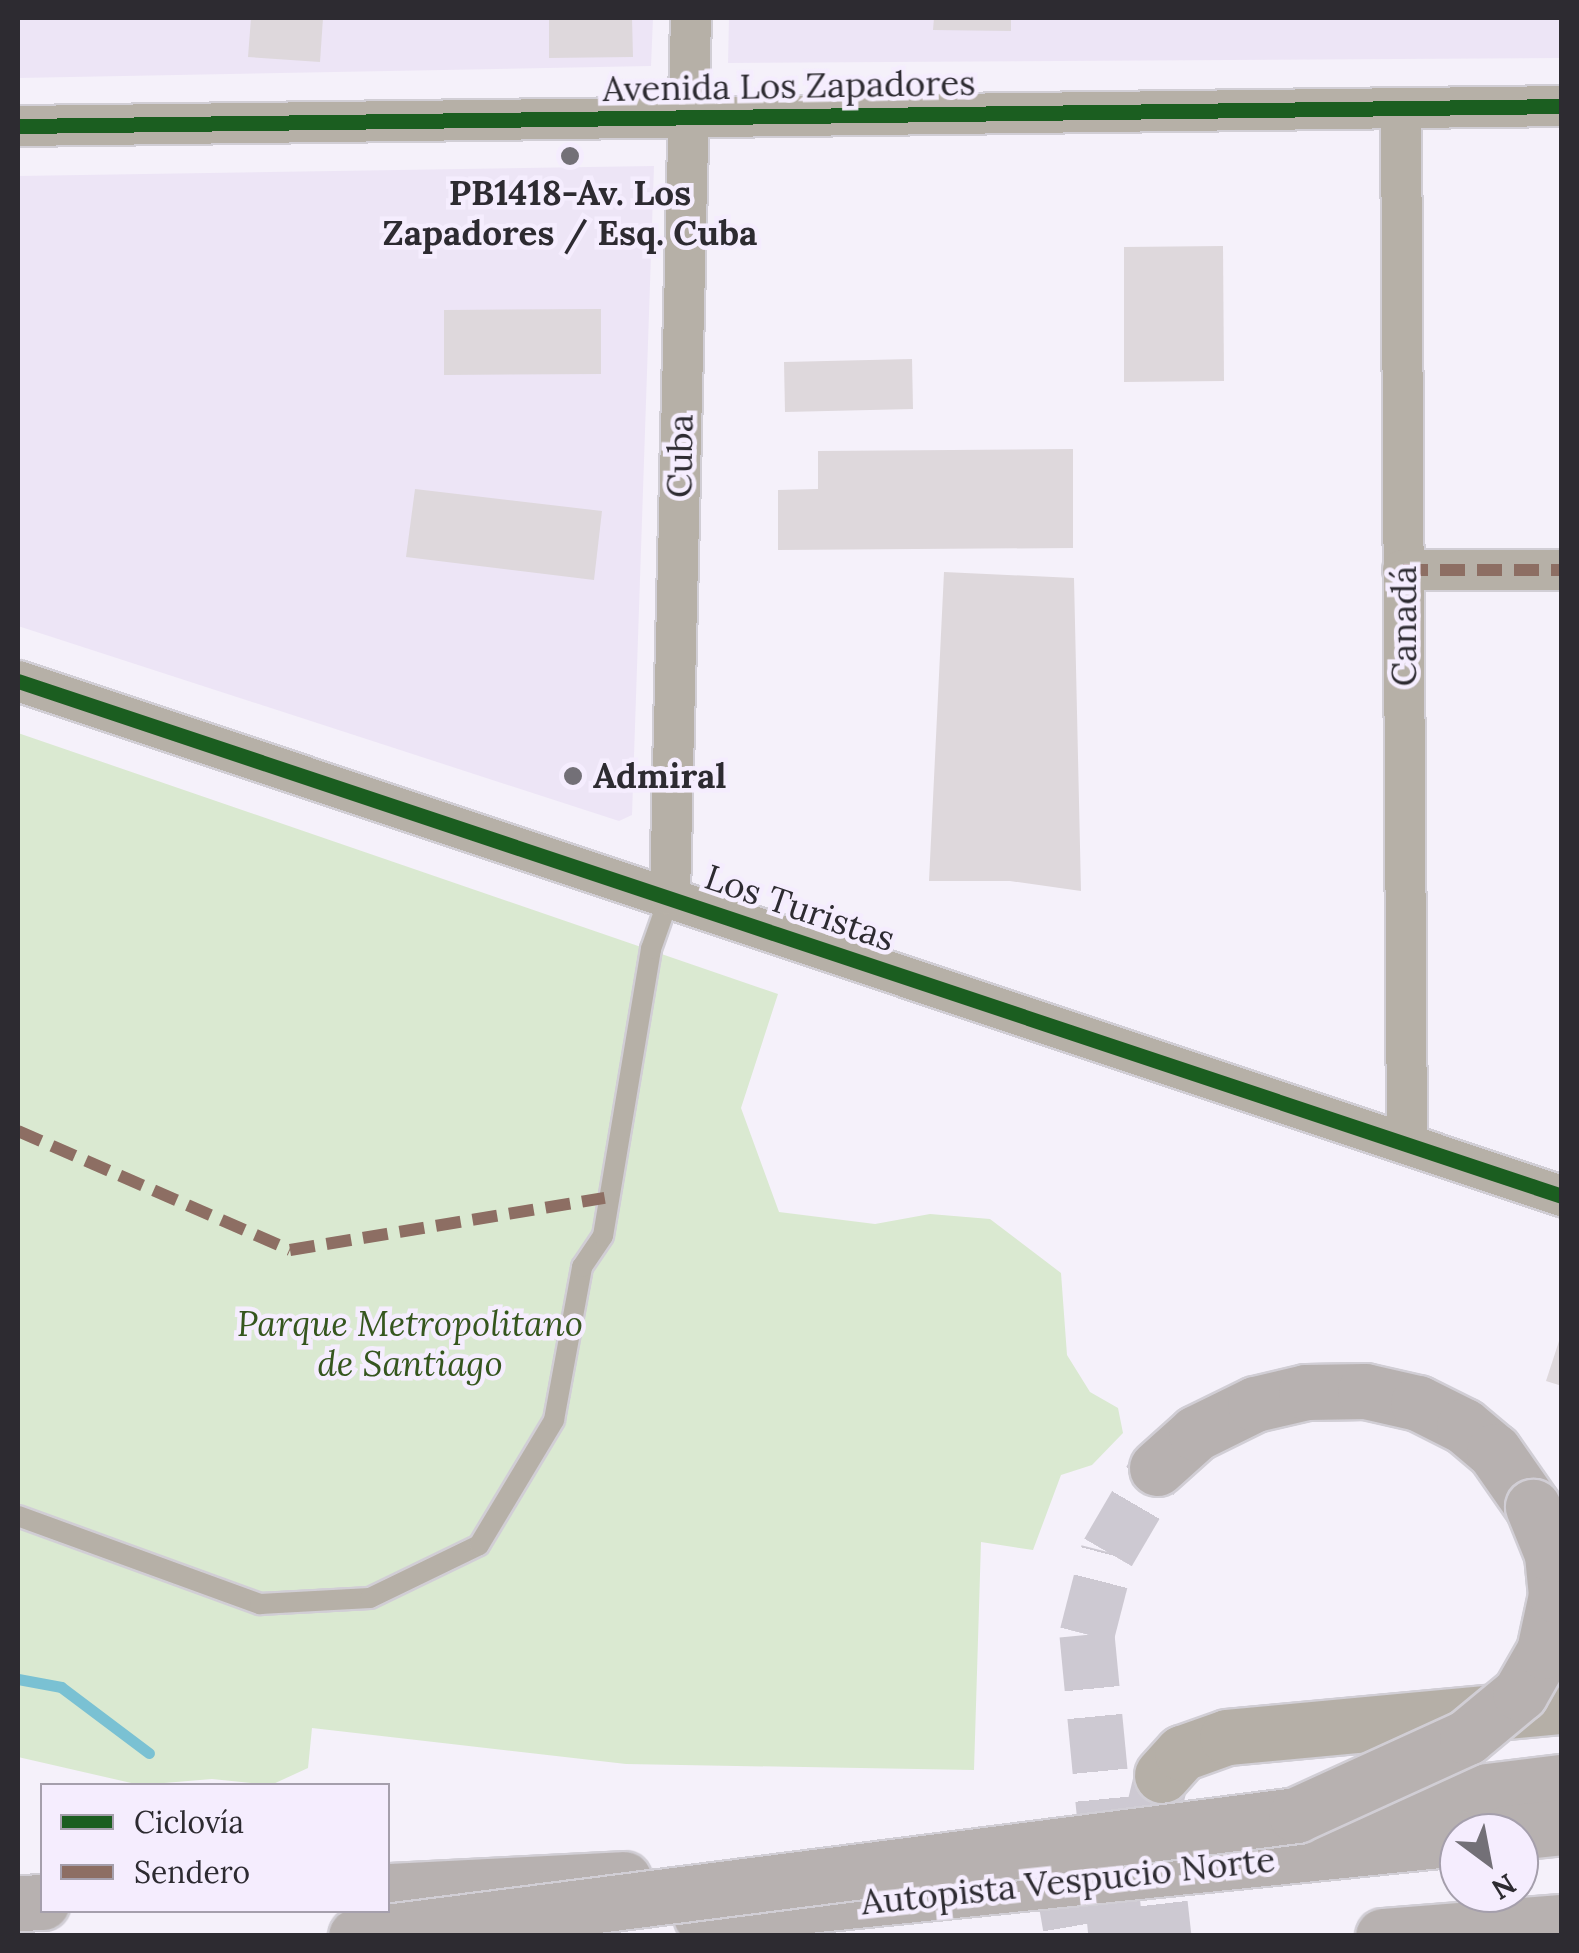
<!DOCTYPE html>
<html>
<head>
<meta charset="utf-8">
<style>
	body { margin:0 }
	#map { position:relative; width:1579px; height:1953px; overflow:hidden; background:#f5f1fa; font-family:Lora,serif }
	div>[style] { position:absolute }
	.built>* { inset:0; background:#ede5f6 }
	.green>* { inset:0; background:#dae9d1 }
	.stream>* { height:11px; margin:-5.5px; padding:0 5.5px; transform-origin:5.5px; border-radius:5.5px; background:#7ac1d3 }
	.building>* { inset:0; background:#ded8dc }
	.secondary-tunnel>* { height:55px; margin-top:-27.5px; transform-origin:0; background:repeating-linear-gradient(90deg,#cdc9d2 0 55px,transparent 0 83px) }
	.highway-tunnel>* { height:55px; margin-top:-27.5px; transform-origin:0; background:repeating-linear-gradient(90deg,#cdc9d2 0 55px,transparent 0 83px) }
	.roads { filter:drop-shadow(2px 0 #d1ced5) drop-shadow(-2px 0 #d1ced5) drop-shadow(0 2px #d1ced5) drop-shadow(0 -2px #d1ced5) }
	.lane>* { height:20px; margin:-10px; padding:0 10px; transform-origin:10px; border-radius:10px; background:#b6b0a7 }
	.street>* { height:40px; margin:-20px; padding:0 20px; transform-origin:20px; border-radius:20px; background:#b6b0a7 }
	.secondary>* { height:55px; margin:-27.5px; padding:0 27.5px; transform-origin:27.5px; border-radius:27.5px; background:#b5afa7 }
	.highway>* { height:55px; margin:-27.5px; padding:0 27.5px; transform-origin:27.5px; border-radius:27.5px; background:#b7b1b0 }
	.bridges { filter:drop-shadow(2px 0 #d1ced5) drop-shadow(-2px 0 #d1ced5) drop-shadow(0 2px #d1ced5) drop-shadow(0 -2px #d1ced5) }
	.highway-bridge>* { height:55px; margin:-27.5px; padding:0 27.5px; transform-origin:27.5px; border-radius:27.5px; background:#b7b1b0 }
	.quiet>* { height:12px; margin-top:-6px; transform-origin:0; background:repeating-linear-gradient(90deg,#8d6e63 0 25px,transparent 0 37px) }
	.cycleway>* { height:15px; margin:-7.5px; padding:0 7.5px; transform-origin:7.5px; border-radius:7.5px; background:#1b5e20 }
	.dots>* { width:28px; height:28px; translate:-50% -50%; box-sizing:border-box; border:5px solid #f5edfe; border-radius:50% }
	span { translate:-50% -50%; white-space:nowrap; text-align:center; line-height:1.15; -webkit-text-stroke:9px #f5edfe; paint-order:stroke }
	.street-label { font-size:35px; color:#2d2b31 }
	.poi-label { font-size:35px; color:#2d2b31; font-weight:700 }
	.left { translate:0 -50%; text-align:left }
	.park-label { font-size:35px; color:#35561e; font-style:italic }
	.frame { position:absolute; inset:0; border:20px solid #2d2b31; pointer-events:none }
	.legend { position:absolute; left:40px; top:1783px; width:350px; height:130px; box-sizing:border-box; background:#f5edfe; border:2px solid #a59fac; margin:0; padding:12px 18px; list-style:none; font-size:30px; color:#2d2b31 }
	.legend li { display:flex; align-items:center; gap:20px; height:50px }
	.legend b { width:50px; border:2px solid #a59fac }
	.north { position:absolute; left:1439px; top:1813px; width:100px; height:100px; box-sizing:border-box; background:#f5edfe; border:2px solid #a59fac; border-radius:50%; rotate:148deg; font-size:28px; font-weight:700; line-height:40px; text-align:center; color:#2d2b31 }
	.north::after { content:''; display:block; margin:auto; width:35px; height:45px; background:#737077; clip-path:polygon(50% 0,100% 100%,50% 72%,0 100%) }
</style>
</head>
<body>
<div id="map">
	<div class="built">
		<div style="clip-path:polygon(18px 18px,653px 18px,651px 66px,18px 78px)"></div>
		<div style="clip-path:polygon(729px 18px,1561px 18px,1561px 58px,728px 63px)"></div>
		<div style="clip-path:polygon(654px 166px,632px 815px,619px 821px,18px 626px,18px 176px)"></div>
	</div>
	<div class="green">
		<div style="clip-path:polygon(18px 733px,778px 994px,741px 1108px,779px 1212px,875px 1224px,930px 1214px,990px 1219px,1061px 1273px,1067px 1355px,1090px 1392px,1118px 1408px,1123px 1433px,1092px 1465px,1061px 1475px,1033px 1550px,981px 1542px,974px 1770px,626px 1764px,312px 1728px,308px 1768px,271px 1785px,212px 1779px,140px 1785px,18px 1757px)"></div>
	</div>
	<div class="stream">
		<div style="left:18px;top:1679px;width:44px;rotate:10.5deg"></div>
		<div style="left:61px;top:1687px;width:110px;rotate:36.9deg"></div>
	</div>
	<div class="building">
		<div style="clip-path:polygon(251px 18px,323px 18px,320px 62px,248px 57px)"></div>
		<div style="clip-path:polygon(549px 18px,632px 18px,633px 57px,549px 58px)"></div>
		<div style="clip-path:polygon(934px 18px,1011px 18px,1011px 31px,933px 30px)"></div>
		<div style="clip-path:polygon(1223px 246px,1224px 381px,1124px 382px,1124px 247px)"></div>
		<div style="clip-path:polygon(601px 309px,601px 374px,444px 375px,444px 310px)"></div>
		<div style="clip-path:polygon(912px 359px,913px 409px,785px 412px,784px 362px)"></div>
		<div style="clip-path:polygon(1073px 449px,1073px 548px,778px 550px,778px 490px,818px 489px,818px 451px)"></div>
		<div style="clip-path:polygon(415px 489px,602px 511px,594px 580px,406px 557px)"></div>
		<div style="clip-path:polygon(944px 572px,1074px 578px,1081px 891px,1010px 881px,929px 881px)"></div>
		<div style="clip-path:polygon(1561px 1335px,1562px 1335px,1562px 1386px,1546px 1381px)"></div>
	</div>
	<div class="secondary-tunnel">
		<div style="left:1162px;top:1775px;width:47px;rotate:103.4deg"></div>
		<div style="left:1151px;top:1821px;width:116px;rotate:83.6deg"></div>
	</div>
	<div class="highway-tunnel">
		<div style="left:1034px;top:1847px;width:37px;rotate:43deg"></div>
		<div style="left:1061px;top:1872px;width:65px;rotate:80.2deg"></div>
		<div style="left:1116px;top:1936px;width:303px;rotate:-95.5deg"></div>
		<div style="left:1087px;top:1634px;width:85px;rotate:-75.6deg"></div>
		<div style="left:1108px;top:1552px;width:97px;rotate:-59.7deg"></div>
	</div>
	<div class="roads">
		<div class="lane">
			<div style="left:18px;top:1516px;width:258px;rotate:20deg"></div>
			<div style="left:260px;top:1604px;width:110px;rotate:-3.1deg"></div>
			<div style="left:370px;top:1598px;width:121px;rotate:-25.9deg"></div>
			<div style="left:479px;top:1545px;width:146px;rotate:-59deg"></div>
			<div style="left:554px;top:1420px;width:156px;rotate:-79.6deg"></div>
			<div style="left:582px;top:1267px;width:37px;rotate:-56deg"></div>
			<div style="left:603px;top:1236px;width:291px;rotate:-80.5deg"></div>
			<div style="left:651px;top:949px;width:57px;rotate:-70.6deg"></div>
		</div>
		<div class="street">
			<div style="left:1401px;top:108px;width:1036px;rotate:89.67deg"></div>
			<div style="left:18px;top:126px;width:1544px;rotate:-0.74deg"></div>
			<div style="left:1403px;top:570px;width:159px"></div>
			<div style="left:18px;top:681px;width:1628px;rotate:18.45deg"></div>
			<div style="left:670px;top:895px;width:877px;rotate:-88.63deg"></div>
		</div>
		<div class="secondary">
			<div style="left:1162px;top:1775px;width:30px;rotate:-48deg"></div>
			<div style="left:1182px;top:1753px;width:48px;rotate:-19.6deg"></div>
			<div style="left:1227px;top:1737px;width:336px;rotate:-5.3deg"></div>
		</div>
		<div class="highway">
			<div style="left:1157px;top:1468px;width:52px;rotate:-41.9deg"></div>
			<div style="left:1196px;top:1433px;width:66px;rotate:-26.2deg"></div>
			<div style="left:1255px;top:1404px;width:52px;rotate:-13.2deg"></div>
			<div style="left:1306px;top:1392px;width:59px;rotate:-1deg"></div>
			<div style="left:1365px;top:1391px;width:54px;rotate:12.8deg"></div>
			<div style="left:1418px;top:1403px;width:51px;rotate:26.6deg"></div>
			<div style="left:1464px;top:1426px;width:39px;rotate:40deg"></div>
			<div style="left:1494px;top:1451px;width:68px;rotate:55.1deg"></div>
			<div style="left:1316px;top:1812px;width:248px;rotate:-7deg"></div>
			<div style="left:1506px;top:1833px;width:56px;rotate:-6.1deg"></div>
			<div style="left:388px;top:1891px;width:236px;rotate:-2.9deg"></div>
			<div style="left:18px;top:1903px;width:24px;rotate:-2deg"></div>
			<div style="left:701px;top:1916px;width:762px;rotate:-5.88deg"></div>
			<div style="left:1383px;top:1936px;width:180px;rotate:-4.5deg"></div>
		</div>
	</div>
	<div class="bridges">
		<div class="highway-bridge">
			<div style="left:356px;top:1936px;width:948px;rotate:-7.33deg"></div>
			<div style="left:1296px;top:1815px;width:188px;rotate:-24.5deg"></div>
			<div style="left:1467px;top:1737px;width:69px;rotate:-39.7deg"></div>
			<div style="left:1520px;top:1693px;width:48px;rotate:-60.3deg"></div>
			<div style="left:1544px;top:1651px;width:57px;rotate:-77.9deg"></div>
			<div style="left:1556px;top:1595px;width:41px;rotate:-95.6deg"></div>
			<div style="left:1552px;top:1554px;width:51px;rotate:-112deg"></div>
		</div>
	</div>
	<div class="quiet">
		<div style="left:1403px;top:570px;width:159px"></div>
		<div style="left:18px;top:1131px;width:297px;rotate:23.6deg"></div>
		<div style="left:290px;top:1250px;width:319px;rotate:-9.4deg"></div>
	</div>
	<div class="cycleway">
		<div style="left:18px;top:126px;width:1544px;rotate:-0.74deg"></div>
		<div style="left:18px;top:681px;width:1628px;rotate:18.45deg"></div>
	</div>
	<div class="dots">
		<div style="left:570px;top:156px;background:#737077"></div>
		<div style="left:573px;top:776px;background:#737077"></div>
	</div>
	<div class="street-label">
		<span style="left:789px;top:86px;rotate:-1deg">Avenida Los Zapadores</span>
		<span style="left:680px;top:456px;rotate:-89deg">Cuba</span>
		<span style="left:1404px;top:626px;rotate:-90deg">Canadá</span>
		<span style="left:800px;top:908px;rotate:19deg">Los Turistas</span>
		<span style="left:1068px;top:1881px;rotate:-6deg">Autopista Vespucio Norte</span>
	</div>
	<div class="poi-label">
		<span style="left:570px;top:213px">PB1418-Av. Los<br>Zapadores / Esq. Cuba</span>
		<span class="left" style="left:593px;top:776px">Admiral</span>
	</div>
	<div class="park-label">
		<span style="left:410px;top:1344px">Parque Metropolitano<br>de Santiago</span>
	</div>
	<div class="frame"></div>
	<ul class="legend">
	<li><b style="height:12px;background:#1b5e20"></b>Ciclovía</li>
	<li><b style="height:12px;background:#8d6e63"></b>Sendero</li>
	</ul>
	<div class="north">N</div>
</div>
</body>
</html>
